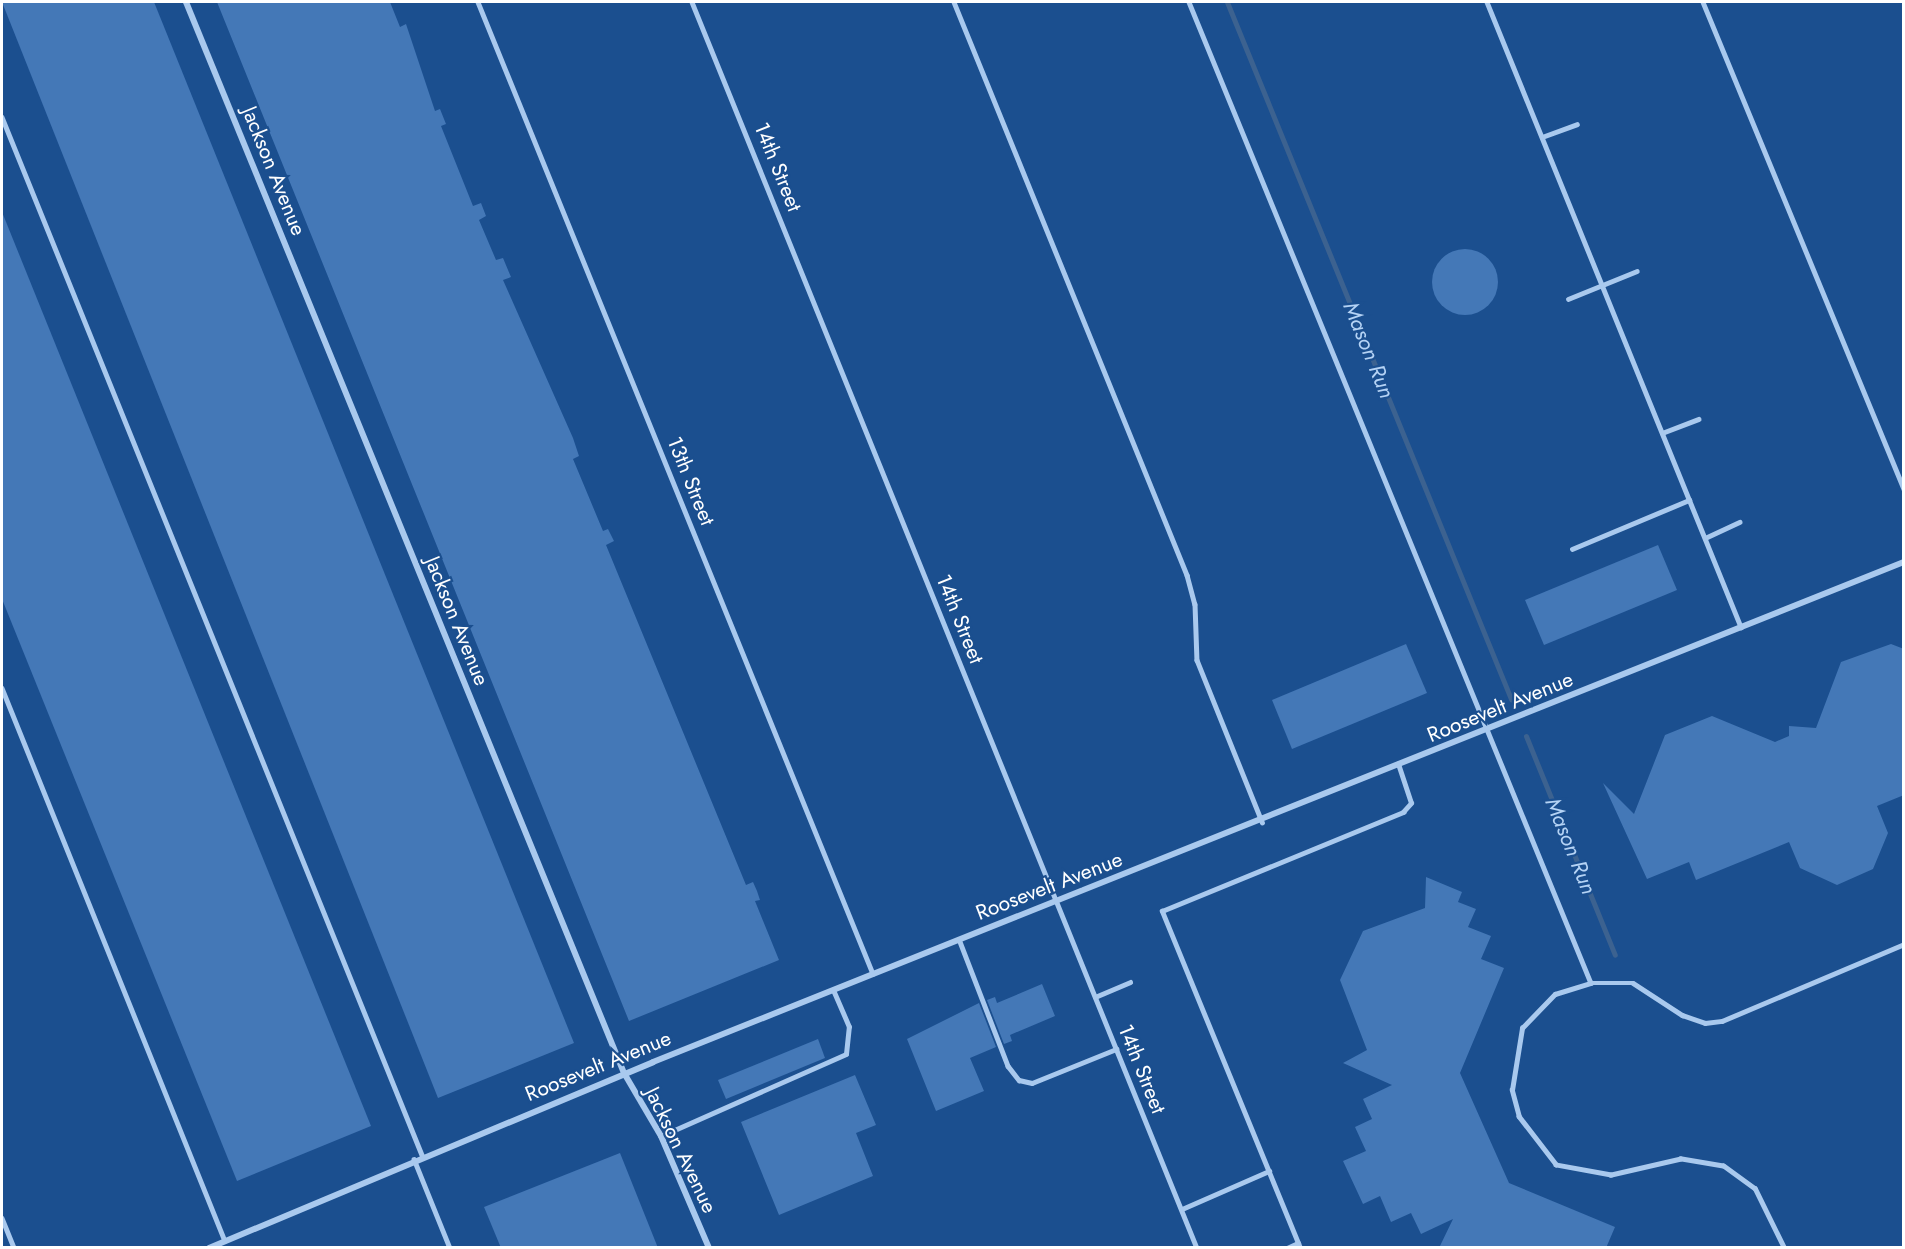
<!DOCTYPE html>
<html>
<head>
<meta charset="utf-8">
<style>
	body { margin:0 }
	#map { position:relative; width:1905px; height:1249px; overflow:hidden; background:#1b4f8f; font-family:Jost,sans-serif }
	div>[style] { position:absolute }
	.stream>* { height:5px; margin:-2.5px; padding:0 2.5px; transform-origin:2.5px; border-radius:2.5px; background:#3c6290 }
	.building>* { inset:0; background:#4478b7 }
	.round { border-radius:50% }
	.service>* { height:4.5px; margin:-2.25px; padding:0 2.25px; transform-origin:2.25px; border-radius:2.25px; background:#a9c9ee }
	.minor>* { height:6px; margin:-3px; padding:0 3px; transform-origin:3px; border-radius:3px; background:#a9c9ee }
	span { translate:-50% -50%; white-space:nowrap; text-align:center; line-height:1.15; -webkit-text-stroke:4.5px #1b4f8f; paint-order:stroke }
	.street-label { font-size:21px; color:#fff }
	.water-label { font-size:22px; color:#b5d3f5; font-style:italic }
	.frame { position:absolute; inset:0; border:3px solid #fff; pointer-events:none }
</style>
</head>
<body>
<div id="map">
	<div class="stream">
		<div style="left:1227px;top:2px;width:753px;rotate:67.83deg"></div>
		<div style="left:1526px;top:736px;width:236px;rotate:67.9deg"></div>
	</div>
	<div class="building">
		<div style="clip-path:polygon(2px 2px,154px 2px,574px 1043px,438px 1098px)"></div>
		<div style="clip-path:polygon(217px 2px,390px 2px,400px 27px,406px 24px,435px 111px,440px 109px,446px 124px,441px 126px,473px 206px,481px 203px,486px 216px,479px 220px,496px 260px,503px 258px,511px 277px,503px 280px,573px 438px,579px 456px,573px 459px,603px 531px,608px 529px,614px 541px,606px 545px,746px 885px,753px 882px,757px 891px,760px 900px,755px 901px,779px 960px,629px 1021px)"></div>
		<div style="clip-path:polygon(2px 212px,371px 1126px,237px 1181px,2px 599px)"></div>
		<div class="round" style="left:1432px;top:249px;width:66px;height:66px"></div>
		<div style="clip-path:polygon(1658px 545px,1677px 590px,1544px 645px,1525px 600px)"></div>
		<div style="clip-path:polygon(1406px 644px,1427px 693px,1292px 749px,1272px 700px)"></div>
		<div style="clip-path:polygon(1891px 644px,1904px 649px,1904px 795px,1877px 806px,1888px 833px,1873px 869px,1837px 885px,1800px 868px,1789px 842px,1696px 880px,1689px 862px,1647px 879px,1603px 783px,1634px 814px,1665px 735px,1712px 716px,1775px 742px,1789px 736px,1789px 726px,1816px 728px,1841px 662px)"></div>
		<div style="clip-path:polygon(1426px 877px,1462px 892px,1458px 902px,1476px 909px,1468px 927px,1491px 936px,1481px 959px,1504px 968px,1460px 1073px,1509px 1183px,1615px 1227px,1606px 1248px,1439px 1248px,1453px 1219px,1421px 1234px,1411px 1213px,1391px 1222px,1380px 1196px,1363px 1204px,1343px 1161px,1366px 1151px,1355px 1127px,1372px 1119px,1363px 1099px,1392px 1085px,1343px 1063px,1367px 1050px,1340px 980px,1363px 931px,1425px 908px)"></div>
		<div style="clip-path:polygon(1042px 984px,1055px 1016px,1010px 1035px,1012px 1041px,1004px 1044px,987px 1000px,995px 997px,997px 1003px)"></div>
		<div style="clip-path:polygon(979px 1003px,996px 1047px,970px 1058px,984px 1091px,936px 1111px,907px 1039px)"></div>
		<div style="clip-path:polygon(818px 1039px,825px 1058px,726px 1099px,718px 1080px)"></div>
		<div style="clip-path:polygon(855px 1075px,876px 1125px,856px 1133px,873px 1176px,779px 1215px,741px 1122px)"></div>
		<div style="clip-path:polygon(620px 1153px,658px 1248px,501px 1248px,484px 1207px)"></div>
	</div>
	<div class="service">
		<div style="left:478px;top:2px;width:1049px;rotate:67.88deg"></div>
		<div style="left:692px;top:2px;width:1344px;rotate:67.94deg"></div>
		<div style="left:954px;top:2px;width:619px;rotate:67.87deg"></div>
		<div style="left:1187px;top:575px;width:30px;rotate:75deg"></div>
		<div style="left:1195px;top:604px;width:56px;rotate:88deg"></div>
		<div style="left:1197px;top:660px;width:175px;rotate:68.1deg"></div>
		<div style="left:1189px;top:2px;width:1060px;rotate:67.72deg"></div>
		<div style="left:1487px;top:2px;width:675px;rotate:67.88deg"></div>
		<div style="left:1703px;top:2px;width:527px;rotate:67.57deg"></div>
		<div style="left:2px;top:117px;width:1120px;rotate:67.97deg"></div>
		<div style="left:1542px;top:137px;width:37px;rotate:-20deg"></div>
		<div style="left:1568px;top:299px;width:74px;rotate:-22.1deg"></div>
		<div style="left:1662px;top:433px;width:39px;rotate:-21deg"></div>
		<div style="left:1705px;top:538px;width:38px;rotate:-25deg"></div>
		<div style="left:1572px;top:549px;width:127px;rotate:-22.7deg"></div>
		<div style="left:2px;top:688px;width:596px;rotate:68.04deg"></div>
		<div style="left:959px;top:939px;width:136px;rotate:68.9deg"></div>
		<div style="left:1008px;top:1066px;width:18px;rotate:52deg"></div>
		<div style="left:1019px;top:1080px;width:13px;rotate:13deg"></div>
		<div style="left:1032px;top:1083px;width:91px;rotate:-22deg"></div>
		<div style="left:1095px;top:997px;width:38px;rotate:-23deg"></div>
		<div style="left:661px;top:1136px;width:202px;rotate:-23.9deg"></div>
		<div style="left:846px;top:1054px;width:27px;rotate:-84deg"></div>
		<div style="left:849px;top:1027px;width:40px;rotate:-113.4deg"></div>
		<div style="left:414px;top:1159px;width:96px;rotate:68deg"></div>
		<div style="left:1182px;top:1209px;width:95px;rotate:-23.6deg"></div>
		<div style="left:2px;top:1218px;width:32px;rotate:68deg"></div>
		<div style="left:918px;top:1248px;width:6px"></div>
		<div style="left:1287px;top:1248px;width:12px;rotate:-24deg"></div>
		<div style="left:1300px;top:1248px;width:364px;rotate:-112.3deg"></div>
		<div style="left:1162px;top:911px;width:261px;rotate:-22.3deg"></div>
		<div style="left:1403px;top:812px;width:12px;rotate:-48deg"></div>
		<div style="left:1411px;top:803px;width:41px;rotate:-108.4deg"></div>
		<div style="left:1784px;top:1248px;width:66px;rotate:-116.2deg"></div>
		<div style="left:1755px;top:1189px;width:39px;rotate:-144deg"></div>
		<div style="left:1723px;top:1166px;width:43px;rotate:-170.5deg"></div>
		<div style="left:1681px;top:1159px;width:72px;rotate:167.1deg"></div>
		<div style="left:1611px;top:1175px;width:56px;rotate:-169.7deg"></div>
		<div style="left:1556px;top:1165px;width:61px;rotate:-127.6deg"></div>
		<div style="left:1519px;top:1117px;width:28px;rotate:-105deg"></div>
		<div style="left:1512px;top:1090px;width:63px;rotate:-80.8deg"></div>
		<div style="left:1522px;top:1028px;width:47px;rotate:-45.9deg"></div>
		<div style="left:1555px;top:994px;width:38px;rotate:-17deg"></div>
		<div style="left:1591px;top:983px;width:42px"></div>
		<div style="left:1633px;top:983px;width:59px;rotate:33.1deg"></div>
		<div style="left:1682px;top:1015px;width:24px;rotate:19deg"></div>
		<div style="left:1705px;top:1023px;width:17px;rotate:-7deg"></div>
		<div style="left:1722px;top:1021px;width:198px;rotate:-22.9deg"></div>
	</div>
	<div class="minor">
		<div style="left:186px;top:2px;width:1157px;rotate:67.76deg"></div>
		<div style="left:624px;top:1073px;width:73px;rotate:59.6deg"></div>
		<div style="left:661px;top:1136px;width:122px;rotate:66.8deg"></div>
		<div style="left:209px;top:1248px;width:481px;rotate:-22.7deg"></div>
		<div style="left:653px;top:1062px;width:1347px;rotate:-21.79deg"></div>
	</div>
	<div class="street-label">
		<span style="left:778px;top:167px;rotate:68deg">14th Street</span>
		<span style="left:274px;top:171px;rotate:68deg">Jackson Avenue</span>
		<span style="left:691px;top:481px;rotate:68deg">13th Street</span>
		<span style="left:960px;top:619px;rotate:68deg">14th Street</span>
		<span style="left:457px;top:621px;rotate:68deg">Jackson Avenue</span>
		<span style="left:1500px;top:707px;rotate:-22deg">Roosevelt Avenue</span>
		<span style="left:1049px;top:886px;rotate:-21deg">Roosevelt Avenue</span>
		<span style="left:598px;top:1066px;rotate:-22deg">Roosevelt Avenue</span>
		<span style="left:1142px;top:1069px;rotate:68deg">14th Street</span>
		<span style="left:681px;top:1150px;rotate:64deg">Jackson Avenue</span>
	</div>
	<div class="water-label">
		<span style="left:1369px;top:350px;rotate:68deg">Mason Run</span>
		<span style="left:1571px;top:846px;rotate:68deg">Mason Run</span>
	</div>
	<div class="frame"></div>
</div>
</body>
</html>
